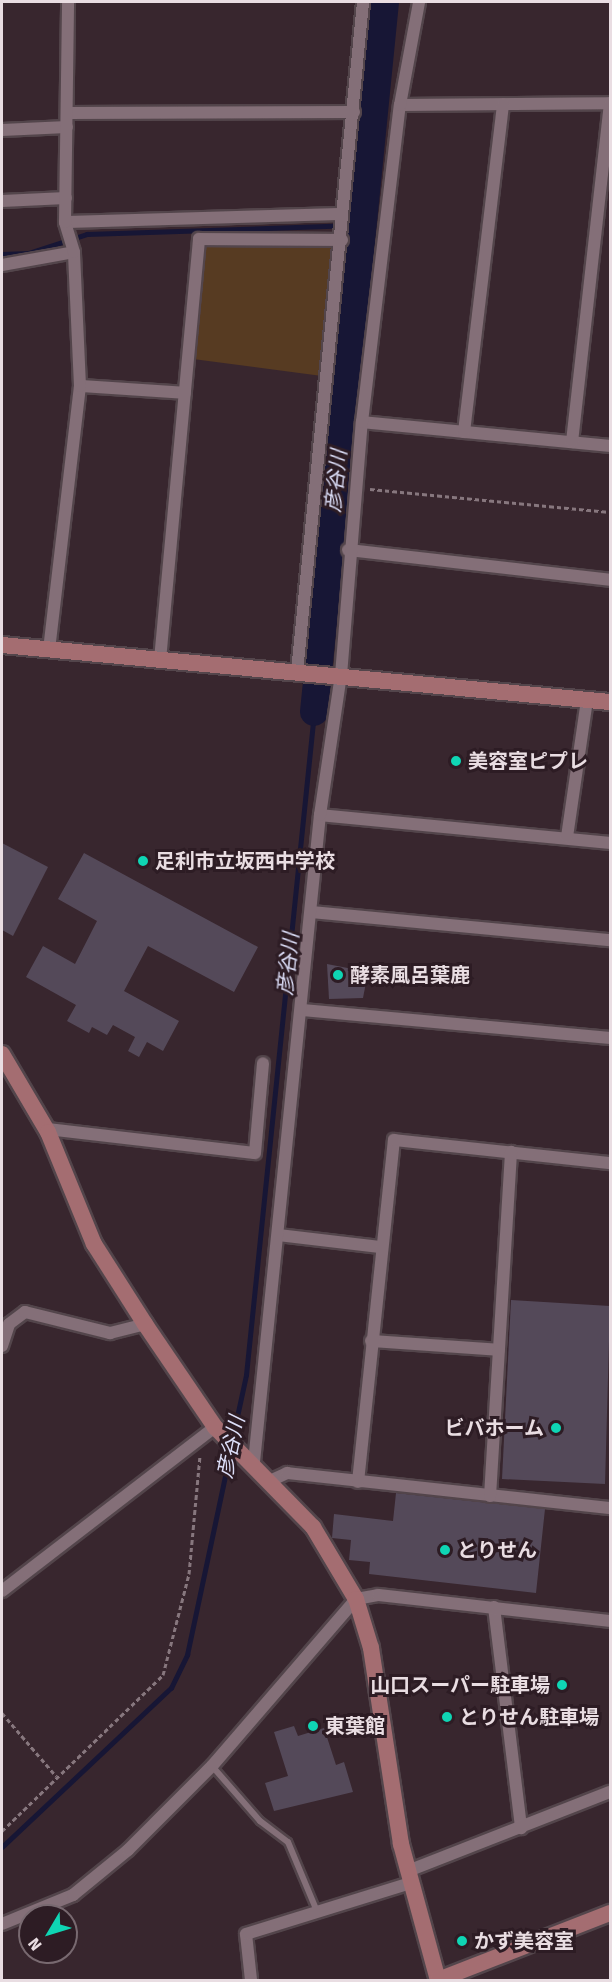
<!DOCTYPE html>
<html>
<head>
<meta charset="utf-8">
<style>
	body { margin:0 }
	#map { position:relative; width:612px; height:1982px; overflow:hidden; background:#38262e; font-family:"Fira Sans","Noto Sans JP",sans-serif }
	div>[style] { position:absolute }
	.green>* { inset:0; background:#573b22 }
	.stream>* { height:4.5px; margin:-2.25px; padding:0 2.25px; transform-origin:2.25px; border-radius:2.25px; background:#171635 }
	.river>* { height:28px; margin:-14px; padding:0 14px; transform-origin:14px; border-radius:14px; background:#171635 }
	.building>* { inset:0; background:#544959 }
	.path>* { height:3px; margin-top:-1.5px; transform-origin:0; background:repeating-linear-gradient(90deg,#87777e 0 4.5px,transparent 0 7.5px) }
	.roads { filter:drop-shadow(2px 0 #53454b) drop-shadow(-2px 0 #53454b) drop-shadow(0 2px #53454b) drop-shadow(0 -2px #53454b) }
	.lane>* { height:6px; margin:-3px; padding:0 3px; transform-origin:3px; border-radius:3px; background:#846f78 }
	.street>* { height:12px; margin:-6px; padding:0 6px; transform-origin:6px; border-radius:6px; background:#846f78 }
	.secondary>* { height:16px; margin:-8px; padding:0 8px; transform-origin:8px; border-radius:8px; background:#a46d71 }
	.dots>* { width:16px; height:16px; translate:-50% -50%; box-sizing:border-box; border:3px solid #2d1c24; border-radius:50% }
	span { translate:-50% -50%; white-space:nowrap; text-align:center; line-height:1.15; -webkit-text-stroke:6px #2d1c24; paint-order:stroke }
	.poi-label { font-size:20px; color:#e9dde2; font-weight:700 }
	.left { translate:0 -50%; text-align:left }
	.right { translate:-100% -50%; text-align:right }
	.water-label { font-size:21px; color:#dcdef8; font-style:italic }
	.frame { position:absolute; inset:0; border:3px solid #e9dde2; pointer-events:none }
	.north { position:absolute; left:18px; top:1904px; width:60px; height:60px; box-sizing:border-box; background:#2d1c24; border:2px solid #786970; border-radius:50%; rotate:232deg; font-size:16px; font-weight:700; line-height:24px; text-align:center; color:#e9dde2 }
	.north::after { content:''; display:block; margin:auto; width:21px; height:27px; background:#0fd5b4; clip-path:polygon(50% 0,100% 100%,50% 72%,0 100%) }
</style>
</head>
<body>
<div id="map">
	<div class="green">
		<div style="clip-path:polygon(203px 243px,336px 245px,322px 376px,193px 359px)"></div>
	</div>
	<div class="stream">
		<div style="left:2px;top:254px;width:27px;rotate:-2deg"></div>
		<div style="left:29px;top:253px;width:61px;rotate:-18.1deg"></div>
		<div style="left:87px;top:234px;width:275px;rotate:-1.9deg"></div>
		<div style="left:232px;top:1440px;width:66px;rotate:-77.8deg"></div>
		<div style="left:246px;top:1375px;width:666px;rotate:-84.14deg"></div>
		<div style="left:2px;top:1847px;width:232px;rotate:-43.3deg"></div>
		<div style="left:171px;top:1688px;width:37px;rotate:-64deg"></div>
		<div style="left:187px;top:1655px;width:212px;rotate:-78deg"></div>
	</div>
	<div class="river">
		<div style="left:314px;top:712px;width:714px;rotate:-84.29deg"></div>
	</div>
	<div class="building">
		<div style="clip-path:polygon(2px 843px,48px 867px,13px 936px,2px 930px)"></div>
		<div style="clip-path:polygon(84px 853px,258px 947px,234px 992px,148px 946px,124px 991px,179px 1021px,163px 1051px,147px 1042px,139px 1057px,128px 1051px,135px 1037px,113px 1025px,107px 1035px,92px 1027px,89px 1033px,67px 1021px,76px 1005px,26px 977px,43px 946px,75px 964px,97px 921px,58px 899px)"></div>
		<div style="clip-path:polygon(327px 964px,368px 972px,363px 998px,329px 999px)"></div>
		<div style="clip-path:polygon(511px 1300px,610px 1306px,605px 1484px,502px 1479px)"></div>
		<div style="clip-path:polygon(396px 1493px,545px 1509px,536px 1593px,369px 1574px,370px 1562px,349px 1560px,351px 1540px,332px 1538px,334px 1514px,393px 1521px)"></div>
		<div style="clip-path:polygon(294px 1726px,298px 1736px,324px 1728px,336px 1765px,344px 1762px,353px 1792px,274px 1811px,265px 1783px,288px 1776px,274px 1732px)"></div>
	</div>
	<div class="path">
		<div style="left:329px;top:484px;width:14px;rotate:8deg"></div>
		<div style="left:370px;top:489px;width:241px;rotate:5.5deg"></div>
		<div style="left:2px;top:1713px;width:83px;rotate:49.4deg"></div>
		<div style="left:2px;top:1831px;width:224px;rotate:-44.1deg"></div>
		<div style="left:163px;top:1675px;width:104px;rotate:-75.6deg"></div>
		<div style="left:189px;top:1574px;width:119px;rotate:-84.7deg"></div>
	</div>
	<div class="roads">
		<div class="lane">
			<div style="left:212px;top:1766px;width:73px;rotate:48.9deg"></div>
			<div style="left:260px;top:1821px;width:35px;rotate:37deg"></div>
			<div style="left:288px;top:1842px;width:73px;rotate:67.3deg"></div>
		</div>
		<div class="street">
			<div style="left:400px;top:105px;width:210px;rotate:-0.5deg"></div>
			<div style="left:67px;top:113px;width:287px;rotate:-0.2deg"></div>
			<div style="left:2px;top:130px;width:65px;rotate:-2.6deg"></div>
			<div style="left:2px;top:201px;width:64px;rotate:-2.7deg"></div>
			<div style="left:65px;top:222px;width:276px;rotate:-1.7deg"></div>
			<div style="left:2px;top:265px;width:73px;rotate:-10.2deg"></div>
			<div style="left:80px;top:386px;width:105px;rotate:3.8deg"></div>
			<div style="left:362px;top:422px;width:249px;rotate:5.5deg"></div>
			<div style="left:464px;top:432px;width:330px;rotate:-83.2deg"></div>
			<div style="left:572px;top:442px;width:341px;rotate:-83.6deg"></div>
			<div style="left:348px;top:550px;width:264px;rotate:6.5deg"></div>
			<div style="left:49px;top:650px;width:266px;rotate:-83.3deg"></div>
			<div style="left:80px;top:386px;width:134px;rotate:-92.6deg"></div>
			<div style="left:74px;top:252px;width:31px;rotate:-107deg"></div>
			<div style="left:65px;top:222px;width:220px;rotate:-89.2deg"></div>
			<div style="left:160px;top:660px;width:423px;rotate:-84.7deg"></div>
			<div style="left:199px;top:239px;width:143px;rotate:0.4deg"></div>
			<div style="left:297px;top:672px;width:673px;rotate:-84.37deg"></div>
			<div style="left:320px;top:815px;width:291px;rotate:5.5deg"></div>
			<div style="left:567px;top:837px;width:138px;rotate:-81.7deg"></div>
			<div style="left:312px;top:912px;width:299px;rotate:5.4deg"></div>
			<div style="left:303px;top:1010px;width:308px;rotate:5.2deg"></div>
			<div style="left:47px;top:1129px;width:209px;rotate:6.6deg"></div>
			<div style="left:255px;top:1153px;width:90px;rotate:-84.9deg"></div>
			<div style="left:278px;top:1235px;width:103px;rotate:6.7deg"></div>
			<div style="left:371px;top:1341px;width:128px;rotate:4deg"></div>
			<div style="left:2px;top:1346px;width:23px;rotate:-72deg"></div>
			<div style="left:9px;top:1324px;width:20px;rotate:-37deg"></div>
			<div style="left:25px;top:1312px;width:88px;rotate:13.9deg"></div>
			<div style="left:110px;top:1333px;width:36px;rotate:-14deg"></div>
			<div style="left:254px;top:1462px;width:650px;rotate:-84.18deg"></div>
			<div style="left:320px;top:815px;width:142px;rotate:-81.5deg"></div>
			<div style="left:341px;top:675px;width:254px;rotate:-85.3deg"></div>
			<div style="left:362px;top:422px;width:319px;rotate:-83.2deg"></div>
			<div style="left:400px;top:105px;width:105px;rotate:-79.5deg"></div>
			<div style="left:272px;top:1480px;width:17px;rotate:-25deg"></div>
			<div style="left:287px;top:1473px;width:325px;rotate:6.2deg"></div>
			<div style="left:358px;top:1482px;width:344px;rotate:-84deg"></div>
			<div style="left:394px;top:1140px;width:217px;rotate:6.1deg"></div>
			<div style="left:490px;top:1496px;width:345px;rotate:-86.5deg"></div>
			<div style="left:2px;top:1591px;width:269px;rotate:-37.6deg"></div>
			<div style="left:494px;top:1607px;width:223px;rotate:83deg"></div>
			<div style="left:408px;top:1871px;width:217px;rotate:-21.4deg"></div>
			<div style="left:2px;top:1924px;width:77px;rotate:-22.2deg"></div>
			<div style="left:73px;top:1895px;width:71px;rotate:-39.3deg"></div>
			<div style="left:128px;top:1850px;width:119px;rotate:-45deg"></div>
			<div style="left:212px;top:1766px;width:221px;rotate:-49.2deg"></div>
			<div style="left:356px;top:1599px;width:22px;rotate:-10deg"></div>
			<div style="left:378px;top:1595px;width:233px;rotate:6.4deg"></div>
			<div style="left:251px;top:1980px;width:46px;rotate:-96.2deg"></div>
			<div style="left:246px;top:1934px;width:173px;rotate:-17.2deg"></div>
		</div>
		<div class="secondary">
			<div style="left:2px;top:645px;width:611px;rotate:5.36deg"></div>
			<div style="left:2px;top:1054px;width:91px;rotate:59.5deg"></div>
			<div style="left:48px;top:1132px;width:121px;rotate:67.7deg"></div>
			<div style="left:94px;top:1244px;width:95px;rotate:57.5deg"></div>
			<div style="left:145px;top:1324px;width:125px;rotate:55.8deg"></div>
			<div style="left:215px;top:1427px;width:140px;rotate:45.6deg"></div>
			<div style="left:313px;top:1527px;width:84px;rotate:59.2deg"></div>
			<div style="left:356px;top:1599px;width:51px;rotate:73deg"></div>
			<div style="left:371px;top:1648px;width:198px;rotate:81.3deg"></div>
			<div style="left:401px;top:1844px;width:141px;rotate:74.8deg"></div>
			<div style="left:438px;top:1980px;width:185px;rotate:-21.3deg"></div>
		</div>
	</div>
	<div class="dots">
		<div style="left:456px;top:761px;background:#0fd5b4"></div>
		<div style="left:143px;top:861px;background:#0fd5b4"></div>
		<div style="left:338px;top:975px;background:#0fd5b4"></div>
		<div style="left:556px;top:1428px;background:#0fd5b4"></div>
		<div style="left:445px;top:1550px;background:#0fd5b4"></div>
		<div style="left:562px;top:1685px;background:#0fd5b4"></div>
		<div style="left:447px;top:1717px;background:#0fd5b4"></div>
		<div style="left:313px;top:1726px;background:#0fd5b4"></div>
		<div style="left:462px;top:1941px;background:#0fd5b4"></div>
	</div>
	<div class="poi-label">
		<span class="left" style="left:468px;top:761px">美容室ピプレ</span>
		<span class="left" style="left:155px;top:861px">足利市立坂西中学校</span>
		<span class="left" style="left:350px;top:975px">酵素風呂葉鹿</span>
		<span class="right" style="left:544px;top:1428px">ビバホーム</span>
		<span class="left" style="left:457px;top:1550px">とりせん</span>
		<span class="right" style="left:550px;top:1685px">山口スーパー駐車場</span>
		<span class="left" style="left:459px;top:1717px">とりせん駐車場</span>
		<span class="left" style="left:325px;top:1726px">東葉館</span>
		<span class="left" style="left:474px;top:1941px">かず美容室</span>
	</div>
	<div class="water-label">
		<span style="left:336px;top:481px;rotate:-84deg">彦谷川</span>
		<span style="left:288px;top:964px;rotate:-84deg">彦谷川</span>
		<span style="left:231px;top:1447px;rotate:-78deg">彦谷川</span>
	</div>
	<div class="frame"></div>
	<div class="north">N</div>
</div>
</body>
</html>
